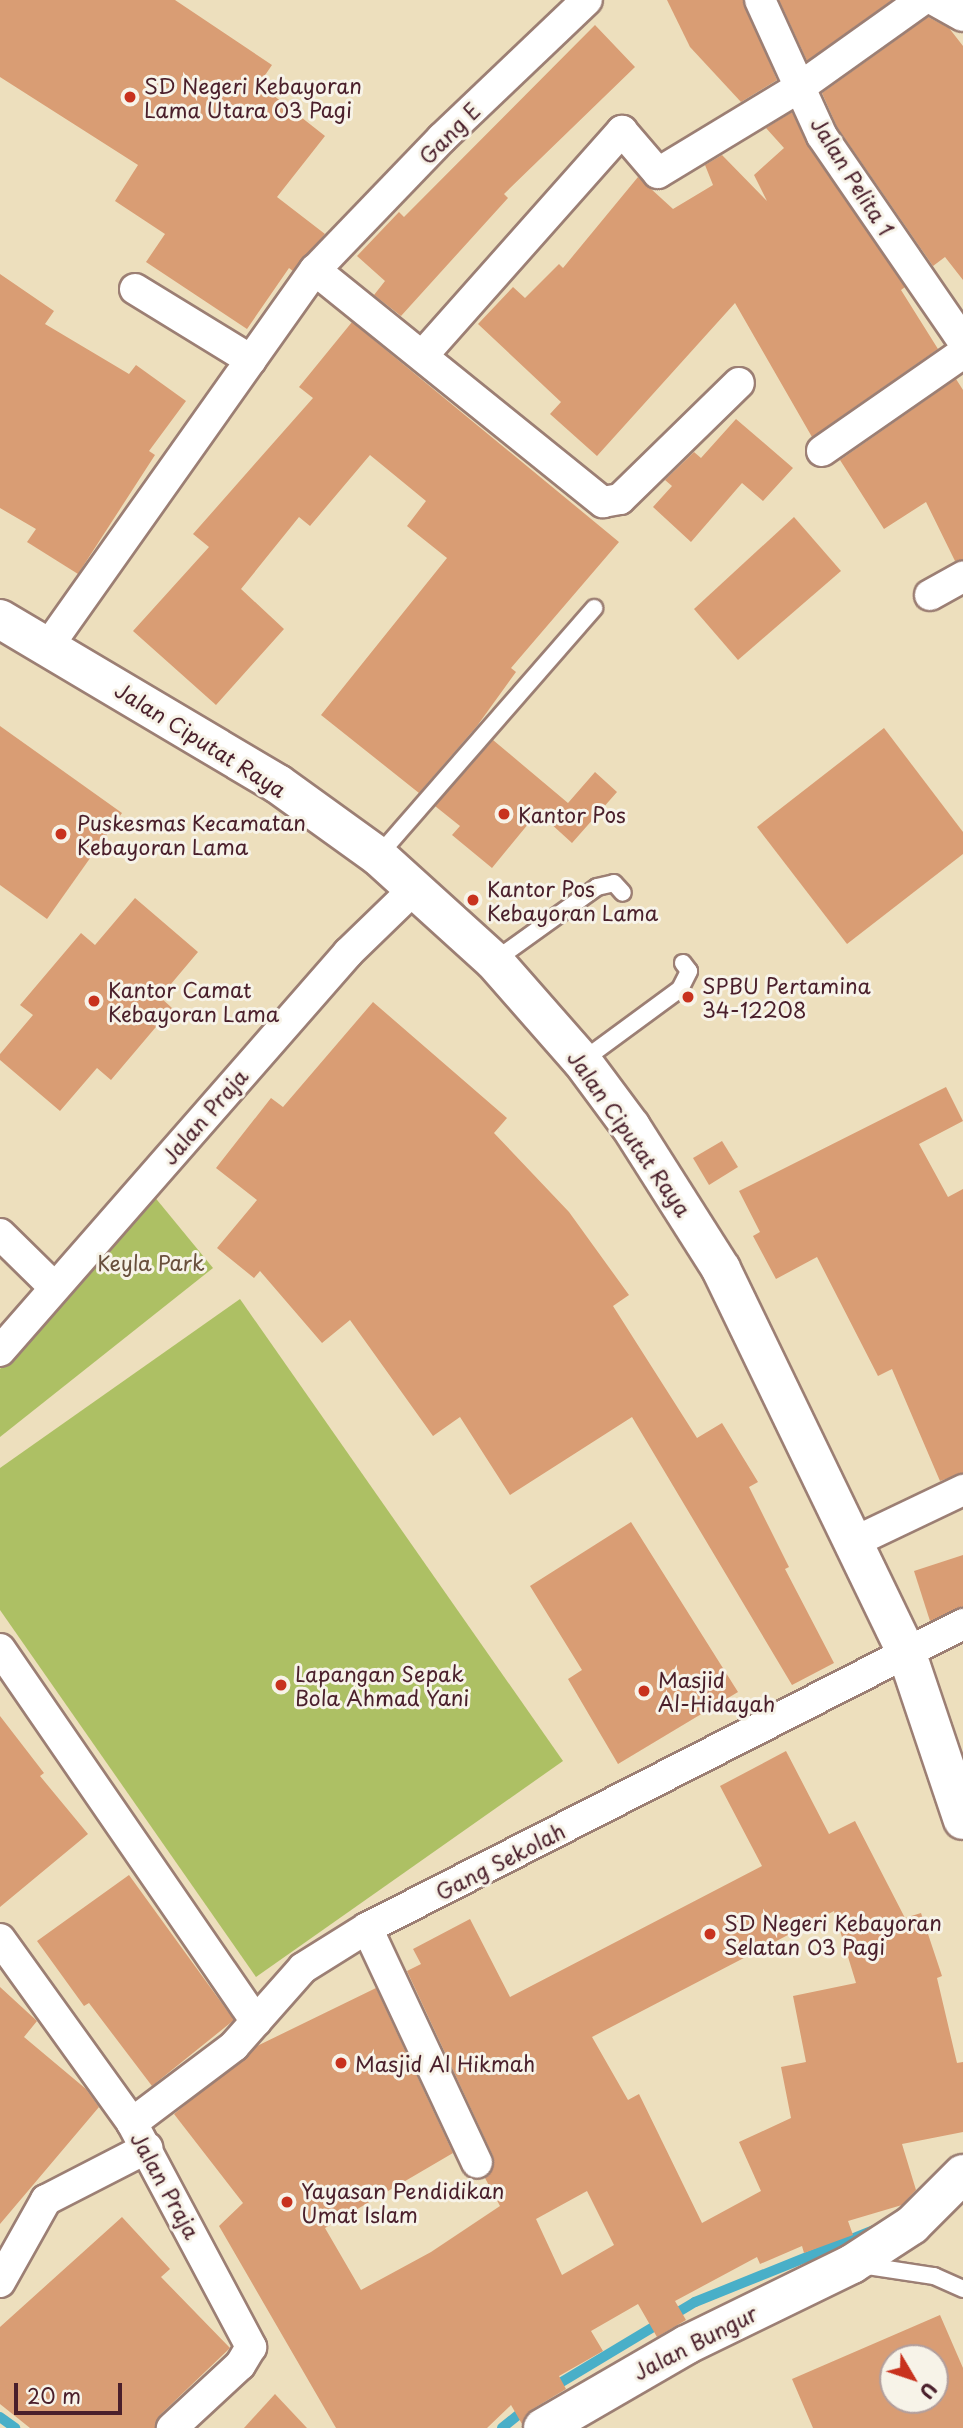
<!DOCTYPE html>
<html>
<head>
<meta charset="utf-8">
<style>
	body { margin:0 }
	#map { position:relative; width:963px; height:2428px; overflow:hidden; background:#eddfbd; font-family:"Playpen Sans",sans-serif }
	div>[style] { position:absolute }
	.green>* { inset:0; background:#adc064 }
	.stream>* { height:10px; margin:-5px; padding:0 5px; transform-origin:5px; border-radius:5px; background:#49afc8 }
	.building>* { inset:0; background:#d99d74 }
	.roads { filter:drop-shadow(2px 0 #9c7f74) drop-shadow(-2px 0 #9c7f74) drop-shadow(0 2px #9c7f74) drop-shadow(0 -2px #9c7f74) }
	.lane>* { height:16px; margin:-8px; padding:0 8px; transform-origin:8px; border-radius:8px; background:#fff }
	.street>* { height:30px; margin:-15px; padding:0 15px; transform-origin:15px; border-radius:15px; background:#fff }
	.secondary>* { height:38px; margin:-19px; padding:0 19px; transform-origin:19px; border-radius:19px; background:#fff }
	.dots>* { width:19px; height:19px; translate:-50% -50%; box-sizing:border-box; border:4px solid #f7f3e8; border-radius:50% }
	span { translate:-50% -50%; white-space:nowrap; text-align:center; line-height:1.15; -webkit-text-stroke:6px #f7f3e8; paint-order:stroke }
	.poi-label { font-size:21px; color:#4a1f2b }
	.left { translate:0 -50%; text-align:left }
	.street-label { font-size:21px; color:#4a1f2b }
	.park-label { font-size:21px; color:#684f3c }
	.north { position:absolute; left:879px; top:2344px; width:70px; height:70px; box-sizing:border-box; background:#f7f3e8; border:2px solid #b29e9c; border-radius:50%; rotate:129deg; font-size:19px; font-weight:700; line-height:28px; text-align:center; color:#4a1f2b }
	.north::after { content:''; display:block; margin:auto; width:24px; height:32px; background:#c8321e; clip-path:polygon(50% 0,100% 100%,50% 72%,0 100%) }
	.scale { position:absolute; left:14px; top:2383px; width:108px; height:32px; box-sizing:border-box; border:4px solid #4a1f2b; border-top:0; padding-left:9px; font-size:21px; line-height:24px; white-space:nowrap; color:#4a1f2b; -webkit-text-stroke:5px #f7f3e8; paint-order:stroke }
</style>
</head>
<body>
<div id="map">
	<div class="green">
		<div style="clip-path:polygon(153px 1195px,213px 1268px,0 1437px,0 1369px)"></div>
		<div style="clip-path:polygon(240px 1299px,563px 1761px,256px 1977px,0 1610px,0 1468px)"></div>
	</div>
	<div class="stream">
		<div style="left:550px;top:2389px;width:169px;rotate:-31deg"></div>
		<div style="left:695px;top:2302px;width:193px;rotate:-21.9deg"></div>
		<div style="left:0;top:2417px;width:19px;rotate:36deg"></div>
		<div style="left:502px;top:2428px;width:32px;rotate:-39deg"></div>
	</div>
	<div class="building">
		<div style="clip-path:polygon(0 0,175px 0,272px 65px,259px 84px,325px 136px,277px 197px,325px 234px,293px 271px,289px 268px,247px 329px,146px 262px,165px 234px,115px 201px,138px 165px,0 77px)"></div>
		<div style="clip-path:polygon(667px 0,743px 0,777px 80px,741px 102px,690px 47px)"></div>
		<div style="clip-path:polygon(779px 0,892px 0,807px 61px)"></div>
		<div style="clip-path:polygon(928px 17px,949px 28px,963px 46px,963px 280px,945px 257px,933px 266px,837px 127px,822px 93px)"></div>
		<div style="clip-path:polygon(595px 25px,635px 67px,504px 194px,508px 198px,401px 316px,374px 295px,385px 281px,357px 256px,399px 212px,404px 217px)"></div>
		<div style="clip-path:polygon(792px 112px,808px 146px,905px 287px,901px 290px,938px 349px,812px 437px,735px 303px,597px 456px,550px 414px,561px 402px,478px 324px,513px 287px,525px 298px,559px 264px,563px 268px,638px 177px,673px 209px,713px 185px,705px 165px,722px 155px,767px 201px,754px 175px,784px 148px,766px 128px)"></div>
		<div style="clip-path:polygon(0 274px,54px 311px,45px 324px,129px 374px,136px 365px,186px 401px,149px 451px,155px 455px,78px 574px,27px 542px,36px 529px,0 508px)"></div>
		<div style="clip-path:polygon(352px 322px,619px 542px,511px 668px,516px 672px,477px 726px,419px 793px,321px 715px,447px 558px,407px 526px,426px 501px,370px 455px,310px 526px,299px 517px,241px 589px,284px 629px,216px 705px,133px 631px,209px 547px,193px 534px,313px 398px,299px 387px)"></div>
		<div style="clip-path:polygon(956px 379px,963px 390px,963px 560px,955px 561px,926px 502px,884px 529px,840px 460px)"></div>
		<div style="clip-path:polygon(736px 419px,793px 468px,763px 501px,742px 483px,691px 542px,653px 507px,672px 486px,665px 480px,694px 452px,701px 458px)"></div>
		<div style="clip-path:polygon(794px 517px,841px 571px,738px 660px,694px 609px)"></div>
		<div style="clip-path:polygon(0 726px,122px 813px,47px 919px,0 885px)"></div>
		<div style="clip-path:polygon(884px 728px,963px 832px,963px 854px,847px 944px,757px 827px)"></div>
		<div style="clip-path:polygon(493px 740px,568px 803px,595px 772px,617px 792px,572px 843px,538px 812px,492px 868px,452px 835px,460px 826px,435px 806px)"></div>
		<div style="clip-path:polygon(135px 898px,198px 952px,160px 997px,172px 1008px,111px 1080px,97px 1068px,60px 1111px,0 1060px,0 1054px,33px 1015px,20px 1005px,81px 933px,95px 945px)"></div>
		<div style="clip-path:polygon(373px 1002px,507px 1118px,494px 1133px,569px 1212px,629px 1295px,613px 1306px,697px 1438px,722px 1423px,758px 1482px,749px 1487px,789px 1567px,785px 1569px,834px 1663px,792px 1685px,632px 1417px,510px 1495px,460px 1417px,433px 1436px,350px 1320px,322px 1343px,260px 1271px,254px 1278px,217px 1248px,257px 1200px,216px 1168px,271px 1098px,283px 1107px)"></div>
		<div style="clip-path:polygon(946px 1087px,963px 1121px,919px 1144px,948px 1197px,963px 1189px,963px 1473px,940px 1481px,892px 1369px,878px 1376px,817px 1257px,776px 1279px,753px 1236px,760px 1232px,739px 1191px)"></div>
		<div style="clip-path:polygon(722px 1141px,738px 1167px,709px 1185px,693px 1158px)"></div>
		<div style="clip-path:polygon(631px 1522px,738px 1692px,618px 1764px,568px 1679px,582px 1670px,530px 1586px)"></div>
		<div style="clip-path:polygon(963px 1555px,963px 1607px,930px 1621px,914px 1571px)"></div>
		<div style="clip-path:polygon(0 1716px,44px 1773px,40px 1776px,88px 1834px,0 1907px)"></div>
		<div style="clip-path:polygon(evenodd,786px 1751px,829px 1834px,855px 1821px,905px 1918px,921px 1913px,942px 1976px,937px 1978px,957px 2063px,963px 2062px,963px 2132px,902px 2144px,916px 2190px,902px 2205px,848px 2221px,853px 2235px,804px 2253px,802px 2246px,760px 2264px,757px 2257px,675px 2301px,686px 2320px,657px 2337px,638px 2304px,591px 2331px,603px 2351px,559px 2376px,566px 2389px,531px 2410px,522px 2424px,511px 2405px,487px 2428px,336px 2428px,219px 2226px,243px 2203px,174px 2114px,257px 2046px,376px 1988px,453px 2153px,325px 2228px,361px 2290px,431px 2252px,500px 2206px,485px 2178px,494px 2165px,493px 2156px,407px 1971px,421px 1964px,413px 1949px,470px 1919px,510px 1997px,762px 1866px,720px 1786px,786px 1751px,834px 1911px,856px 1983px,793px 1996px,806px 2062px,781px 2067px,791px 2118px,739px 2142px,761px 2191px,702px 2223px,639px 2094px,628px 2100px,592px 2037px,834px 1911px,786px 1751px,587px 2191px,614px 2245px,562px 2275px,536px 2219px,587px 2191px)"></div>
		<div style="clip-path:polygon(129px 1875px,234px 2020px,152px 2086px,89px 2003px,84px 2006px,37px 1941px)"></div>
		<div style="clip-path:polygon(0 1987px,37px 2021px,24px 2037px,86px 2089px,99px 2107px,0 2224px)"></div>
		<div style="clip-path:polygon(122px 2217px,170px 2269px,161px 2277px,230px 2348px,160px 2415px,155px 2428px,30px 2428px,0 2404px,0 2327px)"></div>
		<div style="clip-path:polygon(evenodd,940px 2315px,963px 2368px,963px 2428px,813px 2428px,792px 2379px,940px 2315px,893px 2358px,935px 2358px,935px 2400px,893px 2400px,893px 2358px)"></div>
		<div style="clip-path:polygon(275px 2394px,307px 2428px,244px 2428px)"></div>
	</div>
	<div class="roads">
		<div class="lane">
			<div style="left:378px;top:856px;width:329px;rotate:-48.9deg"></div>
			<div style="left:494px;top:961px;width:127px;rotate:-35.7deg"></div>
			<div style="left:597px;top:887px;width:17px;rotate:-13deg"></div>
			<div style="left:614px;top:883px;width:13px;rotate:48deg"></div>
			<div style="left:582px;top:1061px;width:122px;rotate:-36.3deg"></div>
			<div style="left:680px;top:989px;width:20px;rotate:-63deg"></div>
			<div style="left:689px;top:971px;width:10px;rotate:-127deg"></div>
			<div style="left:861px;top:2265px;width:74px;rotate:8.6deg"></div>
			<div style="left:934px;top:2276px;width:32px;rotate:24deg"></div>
		</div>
		<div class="street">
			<div style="left:760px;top:0;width:149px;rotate:65.5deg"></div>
			<div style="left:822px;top:136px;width:249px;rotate:55.5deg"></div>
			<div style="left:934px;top:0;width:33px;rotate:29deg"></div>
			<div style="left:315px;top:270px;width:370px;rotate:38.9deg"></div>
			<div style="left:603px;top:502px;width:17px;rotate:-10deg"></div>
			<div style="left:620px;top:499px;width:166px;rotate:-44.3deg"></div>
			<div style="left:135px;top:289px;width:136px;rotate:31.5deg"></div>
			<div style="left:423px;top:355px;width:300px;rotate:-48.4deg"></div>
			<div style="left:622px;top:131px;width:55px;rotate:49.4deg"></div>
			<div style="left:658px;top:173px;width:166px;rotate:-31.2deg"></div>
			<div style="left:800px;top:87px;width:150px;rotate:-35.5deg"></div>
			<div style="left:822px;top:451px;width:172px;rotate:-34.8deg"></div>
			<div style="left:930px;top:595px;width:38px;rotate:-29deg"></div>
			<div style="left:49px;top:645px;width:460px;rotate:-54.7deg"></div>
			<div style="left:315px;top:270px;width:183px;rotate:-46.1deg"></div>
			<div style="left:442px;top:138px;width:200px;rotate:-43.6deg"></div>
			<div style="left:0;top:1234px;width:76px;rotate:44.5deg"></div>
			<div style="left:0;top:1351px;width:529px;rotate:-48.83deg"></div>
			<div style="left:348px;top:953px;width:93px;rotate:-44.1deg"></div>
			<div style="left:854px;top:1542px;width:121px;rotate:-25.5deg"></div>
			<div style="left:0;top:1649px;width:452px;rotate:55.5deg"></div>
			<div style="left:367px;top:1928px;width:259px;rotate:64.9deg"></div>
			<div style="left:0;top:1939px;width:226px;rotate:54.3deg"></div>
			<div style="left:132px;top:2123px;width:254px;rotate:62deg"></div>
			<div style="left:251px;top:2347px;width:21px;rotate:121deg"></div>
			<div style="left:240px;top:2365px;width:93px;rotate:137.2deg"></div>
			<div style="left:132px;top:2123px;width:128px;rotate:-37deg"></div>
			<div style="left:234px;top:2046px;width:104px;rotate:-48.5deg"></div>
			<div style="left:303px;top:1968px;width:75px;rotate:-32deg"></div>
			<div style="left:367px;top:1928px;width:669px;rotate:-27.02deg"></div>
			<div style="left:0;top:2282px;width:94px;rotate:-60.7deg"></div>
			<div style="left:46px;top:2200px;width:114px;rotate:-27.2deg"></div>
		</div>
		<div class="secondary">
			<div style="left:0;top:619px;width:323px;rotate:30.7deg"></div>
			<div style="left:278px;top:784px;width:123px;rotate:35.8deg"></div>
			<div style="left:378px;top:856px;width:156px;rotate:42.2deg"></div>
			<div style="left:494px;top:961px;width:133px;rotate:48.7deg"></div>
			<div style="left:582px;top:1061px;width:82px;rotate:53.4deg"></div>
			<div style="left:631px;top:1127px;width:168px;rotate:57.6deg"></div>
			<div style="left:721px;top:1269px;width:428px;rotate:64.2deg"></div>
			<div style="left:907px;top:1654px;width:175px;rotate:71.4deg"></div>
			<div style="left:543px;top:2428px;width:165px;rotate:-30.1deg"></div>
			<div style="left:686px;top:2345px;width:185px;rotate:-26deg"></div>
			<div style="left:852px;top:2264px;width:72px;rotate:-33deg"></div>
			<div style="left:912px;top:2225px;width:72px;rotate:-45deg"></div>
		</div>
	</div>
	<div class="dots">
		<div style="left:130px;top:97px;background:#c8321e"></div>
		<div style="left:504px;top:814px;background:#c8321e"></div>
		<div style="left:61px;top:834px;background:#c8321e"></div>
		<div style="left:473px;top:900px;background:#c8321e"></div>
		<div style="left:688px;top:997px;background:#c8321e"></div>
		<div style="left:94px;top:1001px;background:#c8321e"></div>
		<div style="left:281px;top:1685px;background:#c8321e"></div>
		<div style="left:644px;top:1691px;background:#c8321e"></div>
		<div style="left:710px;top:1934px;background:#c8321e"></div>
		<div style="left:341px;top:2063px;background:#c8321e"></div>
		<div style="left:287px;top:2202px;background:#c8321e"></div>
	</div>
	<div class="poi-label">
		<span class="left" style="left:144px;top:97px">SD Negeri Kebayoran<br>Lama Utara 03 Pagi</span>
		<span class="left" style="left:518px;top:814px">Kantor Pos</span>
		<span class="left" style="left:77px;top:834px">Puskesmas Kecamatan<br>Kebayoran Lama</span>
		<span class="left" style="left:487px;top:900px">Kantor Pos<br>Kebayoran Lama</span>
		<span class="left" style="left:702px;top:997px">SPBU Pertamina<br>34-12208</span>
		<span class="left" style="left:108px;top:1001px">Kantor Camat<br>Kebayoran Lama</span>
		<span class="left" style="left:295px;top:1685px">Lapangan Sepak<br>Bola Ahmad Yani</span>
		<span class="left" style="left:658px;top:1691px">Masjid<br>Al-Hidayah</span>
		<span class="left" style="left:724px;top:1934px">SD Negeri Kebayoran<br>Selatan 03 Pagi</span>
		<span class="left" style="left:355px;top:2063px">Masjid Al Hikmah</span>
		<span class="left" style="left:301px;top:2202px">Yayasan Pendidikan<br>Umat Islam</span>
	</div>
	<div class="street-label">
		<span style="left:449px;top:133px;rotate:-45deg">Gang E</span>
		<span style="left:853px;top:176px;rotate:58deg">Jalan Pelita 1</span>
		<span style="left:201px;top:739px;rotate:32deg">Jalan Ciputat Raya</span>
		<span style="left:204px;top:1116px;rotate:-49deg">Jalan Praja</span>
		<span style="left:630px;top:1133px;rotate:55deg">Jalan Ciputat Raya</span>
		<span style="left:500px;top:1861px;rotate:-27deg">Gang Sekolah</span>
		<span style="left:166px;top:2185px;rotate:61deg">Jalan Praja</span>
		<span style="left:695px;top:2342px;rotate:-27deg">Jalan Bungur</span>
	</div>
	<div class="park-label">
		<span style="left:151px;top:1262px">Keyla Park</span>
	</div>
	<div class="north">U</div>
	<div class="scale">20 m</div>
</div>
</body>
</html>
